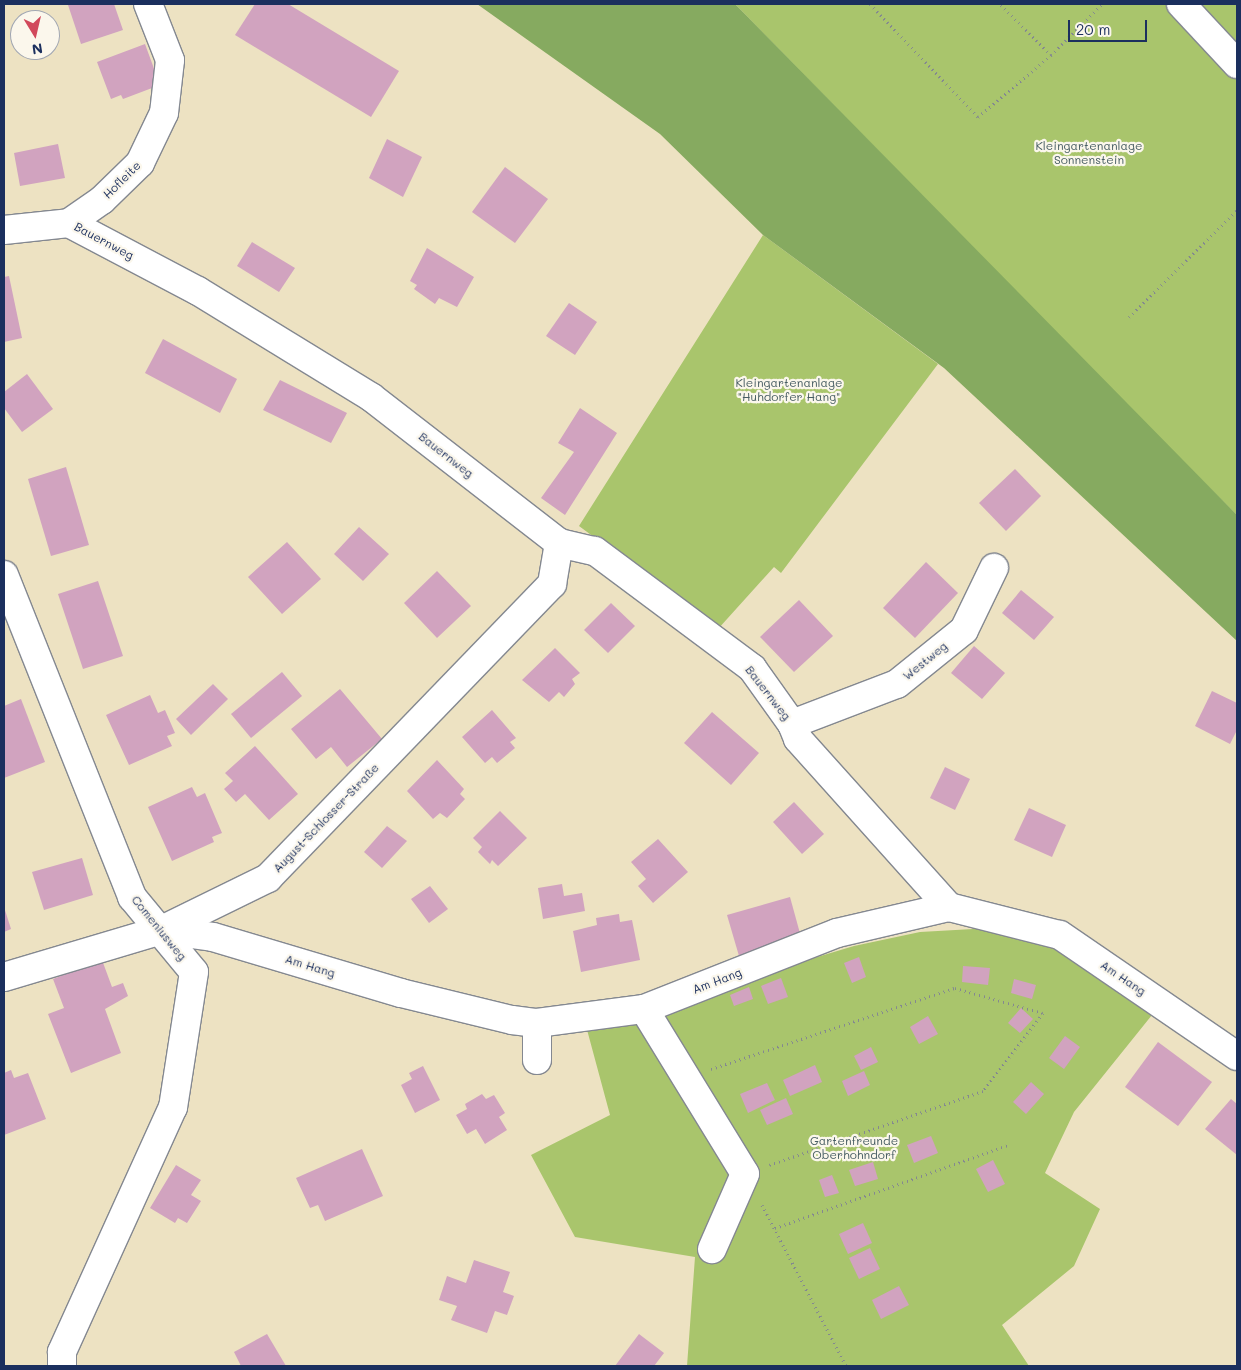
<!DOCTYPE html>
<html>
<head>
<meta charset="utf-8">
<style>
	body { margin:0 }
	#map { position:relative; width:1241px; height:1370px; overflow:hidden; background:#ede2c2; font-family:Mali,sans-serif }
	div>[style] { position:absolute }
	.green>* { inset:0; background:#a9c56c }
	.forest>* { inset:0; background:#86aa60 }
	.building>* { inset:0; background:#d1a3bf }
	.path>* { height:3px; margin-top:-1.5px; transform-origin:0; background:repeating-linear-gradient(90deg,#848890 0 1px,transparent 0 5px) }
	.roads { filter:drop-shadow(1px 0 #848890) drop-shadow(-1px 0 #848890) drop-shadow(0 1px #848890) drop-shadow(0 -1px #848890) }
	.minor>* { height:28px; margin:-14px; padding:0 14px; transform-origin:14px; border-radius:14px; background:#fff }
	span { translate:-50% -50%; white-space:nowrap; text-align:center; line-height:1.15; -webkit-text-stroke:4.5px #fbf7ec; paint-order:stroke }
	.park-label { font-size:12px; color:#465c62 }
	.street-label { font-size:12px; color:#1b2f5e }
	.frame { position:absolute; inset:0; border:5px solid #1b2f5e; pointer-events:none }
	.north { position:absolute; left:10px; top:10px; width:50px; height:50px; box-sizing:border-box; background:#fbf7ec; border:1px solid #a1a7b3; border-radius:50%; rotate:171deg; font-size:14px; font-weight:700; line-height:20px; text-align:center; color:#1b2f5e }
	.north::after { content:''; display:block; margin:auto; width:18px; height:22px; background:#d1495b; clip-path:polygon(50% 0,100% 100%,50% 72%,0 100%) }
	.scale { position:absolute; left:1068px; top:20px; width:79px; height:22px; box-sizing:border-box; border:2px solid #1b2f5e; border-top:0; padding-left:6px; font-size:15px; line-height:18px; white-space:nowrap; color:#1b2f5e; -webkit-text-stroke:4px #fbf7ec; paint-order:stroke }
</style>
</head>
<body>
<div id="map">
	<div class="green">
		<div style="clip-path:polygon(735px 4px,1237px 4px,1237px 515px,1165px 444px)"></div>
		<div style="clip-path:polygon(763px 235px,938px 364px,781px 573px,774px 567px,718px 629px,579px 526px)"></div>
		<div style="clip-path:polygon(991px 928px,1069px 952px,1156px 1010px,1074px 1112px,1045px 1173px,1100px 1209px,1074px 1266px,1002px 1325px,1029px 1366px,687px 1366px,695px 1257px,575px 1237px,531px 1155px,610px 1115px,586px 1026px,854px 946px,920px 932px)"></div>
	</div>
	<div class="forest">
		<div style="clip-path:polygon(477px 4px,735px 4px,1237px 515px,1237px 641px,944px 368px,763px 235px,660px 134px)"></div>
	</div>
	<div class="building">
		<div style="clip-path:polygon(114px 4px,123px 30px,81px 44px,68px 5px)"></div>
		<div style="clip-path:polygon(255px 4px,288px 4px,399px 71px,371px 117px,235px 35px)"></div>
		<div style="clip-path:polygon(145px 44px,160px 85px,123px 99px,121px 95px,111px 99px,97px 62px)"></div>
		<div style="clip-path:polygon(387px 139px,422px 157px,403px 197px,369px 178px)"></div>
		<div style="clip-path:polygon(58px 144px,65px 178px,20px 186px,14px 153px)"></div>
		<div style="clip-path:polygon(505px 167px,548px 199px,515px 243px,472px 212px)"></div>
		<div style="clip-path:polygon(252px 242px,295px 268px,279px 292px,237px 266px)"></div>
		<div style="clip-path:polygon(427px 248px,474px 277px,457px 307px,439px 298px,435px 304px,414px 289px,417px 285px,410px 281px)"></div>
		<div style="clip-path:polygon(9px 276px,22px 338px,4px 342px,4px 277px)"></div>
		<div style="clip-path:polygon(569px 303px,597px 322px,575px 355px,546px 336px)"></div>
		<div style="clip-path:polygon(163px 339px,237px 379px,220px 413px,145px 373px)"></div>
		<div style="clip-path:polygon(27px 374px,53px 409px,22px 432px,4px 408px,4px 392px)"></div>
		<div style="clip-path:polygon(280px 380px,347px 413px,331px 443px,263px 410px)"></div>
		<div style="clip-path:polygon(580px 408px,617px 433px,565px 515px,541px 498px,574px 452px,558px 443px)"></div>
		<div style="clip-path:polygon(66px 467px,89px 545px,51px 556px,28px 479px)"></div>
		<div style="clip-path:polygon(1015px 469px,1041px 496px,1006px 531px,979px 503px)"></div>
		<div style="clip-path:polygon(359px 527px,389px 554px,363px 581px,334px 554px)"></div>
		<div style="clip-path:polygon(287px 542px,321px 579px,282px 614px,248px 577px)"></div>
		<div style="clip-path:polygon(926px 562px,958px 593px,915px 638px,883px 608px)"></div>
		<div style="clip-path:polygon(437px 571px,471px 606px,437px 638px,404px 603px)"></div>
		<div style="clip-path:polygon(98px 581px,123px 656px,83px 669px,58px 594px)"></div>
		<div style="clip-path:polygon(1021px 590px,1054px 617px,1034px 640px,1002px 613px)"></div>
		<div style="clip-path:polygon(799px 600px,833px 636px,794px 672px,760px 637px)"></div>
		<div style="clip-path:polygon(611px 603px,635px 626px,608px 653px,584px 630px)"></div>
		<div style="clip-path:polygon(974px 646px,1005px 673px,982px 699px,951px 673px)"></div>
		<div style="clip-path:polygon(555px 648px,580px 673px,572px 679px,575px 684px,564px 697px,559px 692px,549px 702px,522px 680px)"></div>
		<div style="clip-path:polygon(282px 672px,302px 696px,251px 738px,231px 714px)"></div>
		<div style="clip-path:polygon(213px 684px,228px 699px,191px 735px,176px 719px)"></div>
		<div style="clip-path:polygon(340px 689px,382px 739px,347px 767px,331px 747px,316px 759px,291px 729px)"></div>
		<div style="clip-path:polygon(1212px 691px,1237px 703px,1237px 730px,1230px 744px,1195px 726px)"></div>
		<div style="clip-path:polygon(150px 695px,158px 713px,165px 710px,175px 733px,167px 736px,172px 746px,129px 765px,106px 715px)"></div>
		<div style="clip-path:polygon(21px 699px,45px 762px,4px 778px,4px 706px)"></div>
		<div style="clip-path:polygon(492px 710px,516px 738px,510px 742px,515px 748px,497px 763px,492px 757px,485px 763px,462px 737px)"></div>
		<div style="clip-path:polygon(712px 712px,759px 753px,731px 785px,684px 743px)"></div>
		<div style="clip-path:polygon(255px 746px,298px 794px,269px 820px,245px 794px,236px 802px,224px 789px,233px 781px,225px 773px)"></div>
		<div style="clip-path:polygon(437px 760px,464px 789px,460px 794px,465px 799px,447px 818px,440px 813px,433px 819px,407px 791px)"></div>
		<div style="clip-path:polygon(945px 767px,970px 779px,955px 810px,930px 798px)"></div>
		<div style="clip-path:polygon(192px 787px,197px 797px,205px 793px,222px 833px,212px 837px,214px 842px,172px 861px,148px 807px)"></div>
		<div style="clip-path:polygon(794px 802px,824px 834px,802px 854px,773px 822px)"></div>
		<div style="clip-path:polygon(1029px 808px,1066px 825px,1052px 857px,1014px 840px)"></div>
		<div style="clip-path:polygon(500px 811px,527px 838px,498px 866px,492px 860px,490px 864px,478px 852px,482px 847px,473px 838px)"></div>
		<div style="clip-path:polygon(387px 826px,407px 841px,382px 868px,364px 852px)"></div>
		<div style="clip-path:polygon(658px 839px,688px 872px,653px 903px,638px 886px,646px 879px,631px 862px)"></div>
		<div style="clip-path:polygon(82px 858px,93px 895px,44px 910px,32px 872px)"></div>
		<div style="clip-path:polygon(562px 884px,564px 896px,582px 893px,585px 911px,543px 919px,538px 888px)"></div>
		<div style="clip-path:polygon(430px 886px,448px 909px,429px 923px,411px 899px)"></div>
		<div style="clip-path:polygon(790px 897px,801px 937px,739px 956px,727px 915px)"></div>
		<div style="clip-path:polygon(4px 907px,11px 929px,4px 932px)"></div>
		<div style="clip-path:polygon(619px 914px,620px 922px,632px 920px,640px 960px,581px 972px,573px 931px,597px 925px,596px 918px)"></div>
		<div style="clip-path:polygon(859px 957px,866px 977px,852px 983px,844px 963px)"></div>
		<div style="clip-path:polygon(102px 960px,112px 987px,123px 983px,128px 996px,105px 1009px,121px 1053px,71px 1073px,48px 1014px,64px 1008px,53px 979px)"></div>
		<div style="clip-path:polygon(963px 966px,990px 968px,988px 985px,962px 982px)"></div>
		<div style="clip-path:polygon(781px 978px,788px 997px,768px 1004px,761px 986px)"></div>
		<div style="clip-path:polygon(1014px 979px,1036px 985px,1032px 999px,1011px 993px)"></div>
		<div style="clip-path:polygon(749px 987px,753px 999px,734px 1006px,730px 995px)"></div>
		<div style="clip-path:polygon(1021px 1008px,1033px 1019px,1020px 1033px,1008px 1023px)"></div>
		<div style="clip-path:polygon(928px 1016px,938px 1034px,919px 1044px,910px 1027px)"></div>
		<div style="clip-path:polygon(1065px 1036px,1080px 1047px,1064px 1069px,1049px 1058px)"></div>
		<div style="clip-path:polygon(1158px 1042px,1212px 1082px,1178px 1126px,1125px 1087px)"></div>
		<div style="clip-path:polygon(871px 1047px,878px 1062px,861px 1070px,854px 1056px)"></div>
		<div style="clip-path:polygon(815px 1065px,822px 1082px,790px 1096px,783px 1080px)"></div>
		<div style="clip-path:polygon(423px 1066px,440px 1100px,415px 1113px,401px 1085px,412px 1079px,409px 1073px)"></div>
		<div style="clip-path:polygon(11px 1070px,14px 1078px,28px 1073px,46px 1119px,4px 1135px,4px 1073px)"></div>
		<div style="clip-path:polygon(864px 1071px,870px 1085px,848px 1096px,842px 1081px)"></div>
		<div style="clip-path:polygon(1031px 1082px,1044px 1094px,1026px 1114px,1013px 1102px)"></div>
		<div style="clip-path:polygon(767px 1083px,775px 1100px,748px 1113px,740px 1094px)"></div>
		<div style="clip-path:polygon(482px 1094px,486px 1099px,494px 1095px,505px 1113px,499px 1117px,507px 1130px,485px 1144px,476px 1129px,467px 1134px,456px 1115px,467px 1109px,465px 1104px)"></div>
		<div style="clip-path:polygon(786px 1098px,793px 1114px,767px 1125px,760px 1110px)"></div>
		<div style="clip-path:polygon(1231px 1099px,1237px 1104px,1237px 1155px,1205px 1129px)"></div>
		<div style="clip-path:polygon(931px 1136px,938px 1153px,914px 1163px,907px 1145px)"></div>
		<div style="clip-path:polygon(362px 1149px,383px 1196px,325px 1221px,318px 1205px,310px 1208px,296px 1178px)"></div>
		<div style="clip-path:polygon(993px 1160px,1005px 1184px,988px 1192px,976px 1169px)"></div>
		<div style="clip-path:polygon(873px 1162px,878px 1179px,855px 1186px,849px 1170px)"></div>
		<div style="clip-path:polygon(176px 1165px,201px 1180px,191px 1195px,201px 1201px,187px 1223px,178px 1218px,175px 1223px,150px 1208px)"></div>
		<div style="clip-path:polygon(832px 1175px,839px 1193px,825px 1197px,819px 1180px)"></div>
		<div style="clip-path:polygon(863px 1223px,872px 1243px,848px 1254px,839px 1234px)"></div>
		<div style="clip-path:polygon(870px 1248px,880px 1269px,859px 1279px,849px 1258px)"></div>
		<div style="clip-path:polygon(474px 1260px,510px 1272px,503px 1292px,514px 1296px,507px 1315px,495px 1311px,487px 1333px,451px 1320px,457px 1306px,439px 1300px,447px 1276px,466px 1283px)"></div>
		<div style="clip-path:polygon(899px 1286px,909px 1305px,881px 1319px,872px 1300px)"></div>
		<div style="clip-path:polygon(267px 1334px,286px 1366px,241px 1366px,234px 1352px)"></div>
		<div style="clip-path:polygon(639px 1334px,664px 1353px,654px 1366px,615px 1366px)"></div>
	</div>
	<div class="path">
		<div style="left:870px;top:4px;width:156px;rotate:46.3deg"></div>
		<div style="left:978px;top:117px;width:96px;rotate:-40.3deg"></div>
		<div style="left:1051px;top:55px;width:72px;rotate:-135deg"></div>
		<div style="left:1051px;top:55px;width:72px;rotate:-45deg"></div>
		<div style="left:1129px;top:317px;width:152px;rotate:-44.7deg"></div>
		<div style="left:711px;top:1069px;width:257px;rotate:-18.4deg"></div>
		<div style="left:955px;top:988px;width:91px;rotate:15.9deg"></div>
		<div style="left:1043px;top:1013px;width:98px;rotate:127.6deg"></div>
		<div style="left:983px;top:1091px;width:226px;rotate:160.9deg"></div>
		<div style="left:762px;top:1205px;width:182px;rotate:62.4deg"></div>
		<div style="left:775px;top:1228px;width:247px;rotate:-19.6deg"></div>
	</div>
	<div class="roads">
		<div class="minor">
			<div style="left:1181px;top:4px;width:82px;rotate:47deg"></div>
			<div style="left:69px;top:223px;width:146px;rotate:27.8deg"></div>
			<div style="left:198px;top:291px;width:203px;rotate:31.5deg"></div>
			<div style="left:371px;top:397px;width:238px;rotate:37.8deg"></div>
			<div style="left:559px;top:543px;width:37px;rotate:13deg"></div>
			<div style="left:595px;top:551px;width:196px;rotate:36.7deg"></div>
			<div style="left:752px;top:668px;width:69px;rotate:54.5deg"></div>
			<div style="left:792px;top:724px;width:16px;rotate:68deg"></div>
			<div style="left:798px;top:739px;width:226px;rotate:48.1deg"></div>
			<div style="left:4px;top:230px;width:65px;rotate:-6.1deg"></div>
			<div style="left:69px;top:223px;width:40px;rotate:-34.9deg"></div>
			<div style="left:102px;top:200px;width:53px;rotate:-44.2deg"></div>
			<div style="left:140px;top:163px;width:55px;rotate:-64.4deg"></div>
			<div style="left:164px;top:113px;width:53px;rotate:-83.5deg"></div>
			<div style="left:170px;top:60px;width:60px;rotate:-111.4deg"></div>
			<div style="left:4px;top:575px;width:347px;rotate:68.3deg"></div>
			<div style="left:132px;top:897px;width:97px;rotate:50.4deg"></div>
			<div style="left:194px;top:972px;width:137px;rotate:98.8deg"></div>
			<div style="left:173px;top:1107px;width:269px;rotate:114.4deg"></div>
			<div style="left:62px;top:1352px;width:14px;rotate:90deg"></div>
			<div style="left:792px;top:724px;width:112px;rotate:-20.9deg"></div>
			<div style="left:897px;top:684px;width:86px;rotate:-38.9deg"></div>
			<div style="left:964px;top:630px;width:69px;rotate:-64.2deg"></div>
			<div style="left:162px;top:930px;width:51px;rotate:7.8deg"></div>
			<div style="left:213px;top:937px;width:196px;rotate:16.6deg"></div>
			<div style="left:401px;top:993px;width:114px;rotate:13.7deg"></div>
			<div style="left:512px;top:1020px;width:25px;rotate:7deg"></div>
			<div style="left:537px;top:1023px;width:108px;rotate:-7.5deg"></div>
			<div style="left:644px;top:1009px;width:207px;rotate:-21.5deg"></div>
			<div style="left:837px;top:933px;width:115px;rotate:-13.1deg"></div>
			<div style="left:949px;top:907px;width:114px;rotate:14.2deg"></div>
			<div style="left:1060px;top:935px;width:214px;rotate:34.4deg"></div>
			<div style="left:4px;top:977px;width:165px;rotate:-16.6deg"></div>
			<div style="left:162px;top:930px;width:118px;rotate:-26.1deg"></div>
			<div style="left:268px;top:878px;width:409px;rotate:-46deg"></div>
			<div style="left:552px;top:584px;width:42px;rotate:-80.3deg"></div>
			<div style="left:644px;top:1009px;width:193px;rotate:58.5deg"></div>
			<div style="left:745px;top:1174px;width:82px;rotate:113.7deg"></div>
			<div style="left:537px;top:1060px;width:37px;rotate:-90deg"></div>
		</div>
	</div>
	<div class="park-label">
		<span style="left:1089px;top:153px">Kleingartenanlage<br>Sonnenstein</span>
		<span style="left:789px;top:390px">Kleingartenanlage<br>"Huhdorfer Hang"</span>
		<span style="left:854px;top:1148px">Gartenfreunde<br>Oberhohndorf</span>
	</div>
	<div class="street-label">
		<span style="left:122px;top:180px;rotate:-45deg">Hofleite</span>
		<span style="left:104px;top:241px;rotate:28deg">Bauernweg</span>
		<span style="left:446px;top:455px;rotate:38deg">Bauernweg</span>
		<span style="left:925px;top:661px;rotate:-39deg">Westweg</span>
		<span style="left:768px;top:693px;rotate:52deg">Bauernweg</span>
		<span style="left:326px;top:818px;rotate:-46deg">August-Schlosser-Straße</span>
		<span style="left:159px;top:928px;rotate:51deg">Comeniusweg</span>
		<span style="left:310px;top:966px;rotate:17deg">Am Hang</span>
		<span style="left:1123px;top:978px;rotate:34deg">Am Hang</span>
		<span style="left:717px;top:981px;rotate:-21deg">Am Hang</span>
	</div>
	<div class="frame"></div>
	<div class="north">N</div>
	<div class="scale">20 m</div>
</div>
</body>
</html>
